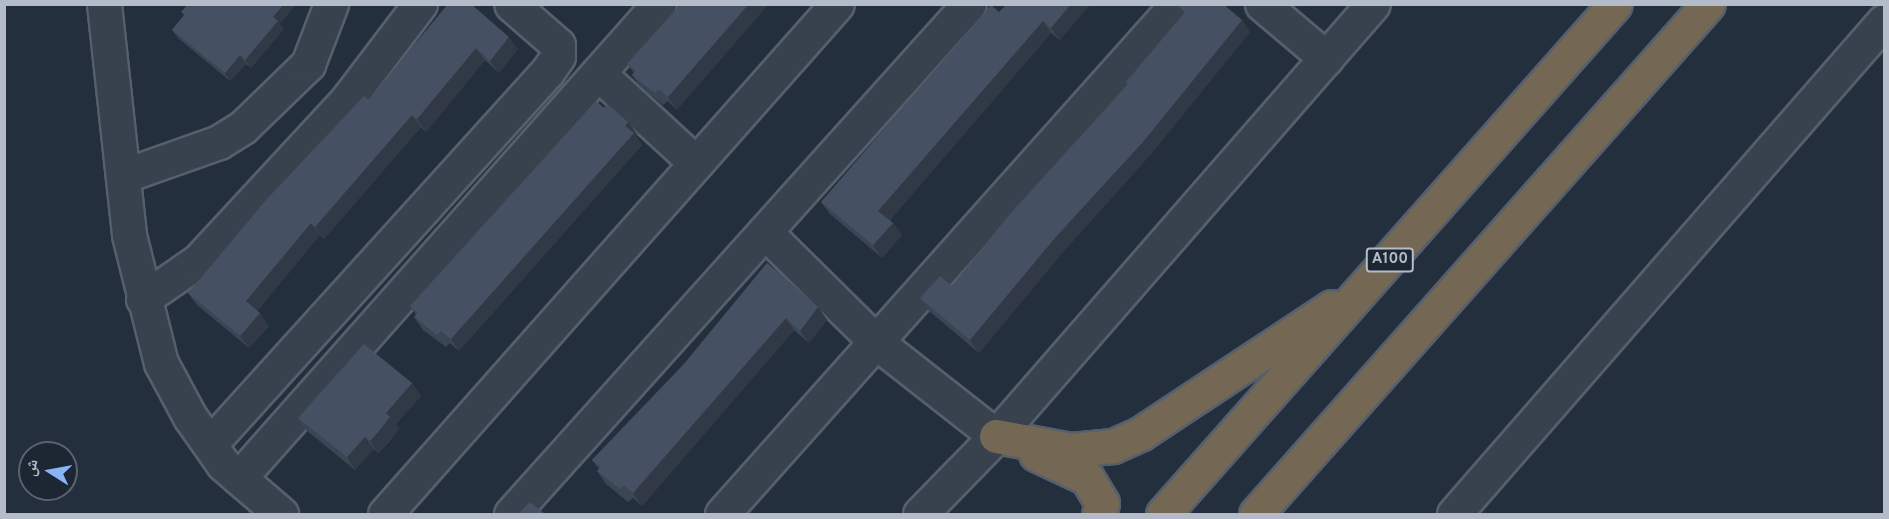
<!DOCTYPE html>
<html>
<head>
<meta charset="utf-8">
<style>
	body { margin:0 }
	#map { position:relative; width:1889px; height:519px; overflow:hidden; background:#242f3e; font-family:Overpass,"Noto Naskh Arabic",sans-serif }
	div>[style] { position:absolute }
	.roads { filter:drop-shadow(2px 0 #565f6c) drop-shadow(-2px 0 #565f6c) drop-shadow(0 2px #565f6c) drop-shadow(0 -2px #565f6c) }
	.minor>* { height:33px; margin:-16.5px; padding:0 16.5px; transform-origin:16.5px; border-radius:16.5px; background:#38414e }
	.highway>* { height:33px; margin:-16.5px; padding:0 16.5px; transform-origin:16.5px; border-radius:16.5px; background:#746855 }
	.wall>* { inset:0; background:#3b4654 }
	.shaded-wall>* { inset:0; background:#303945 }
	.building>* { inset:0; background:#455162 }
	span { translate:-50% -50%; white-space:nowrap; text-align:center; line-height:1.15; -webkit-text-stroke:5px #1d2633; paint-order:stroke }
	.shield-label span { padding:2px 4px; background:#1d2633; border:2px solid; border-radius:4px; -webkit-text-stroke-width:0 }
	.shield-label { font-size:15px; color:#b4bcc9; font-weight:700 }
	.frame { position:absolute; inset:0; border:6px solid #b4bcc9; pointer-events:none }
	.north { position:absolute; left:18px; top:441px; width:60px; height:60px; box-sizing:border-box; background:#1d2633; border:2px solid #59626f; border-radius:50%; rotate:281deg; font-size:16px; font-weight:700; line-height:24px; text-align:center; color:#b4bcc9 }
	.north::after { content:''; display:block; margin:auto; width:21px; height:27px; background:#8ab4f8; clip-path:polygon(50% 0,100% 100%,50% 72%,0 100%) }
</style>
</head>
<body>
<div id="map">
	<div class="roads">
		<div class="minor">
			<div style="left:104px;top:4px;width:232px;rotate:83.8deg"></div>
			<div style="left:129px;top:235px;width:132px;rotate:76deg"></div>
			<div style="left:161px;top:363px;width:61px;rotate:61.8deg"></div>
			<div style="left:190px;top:417px;width:57px;rotate:54.9deg"></div>
			<div style="left:223px;top:464px;width:77px;rotate:40.8deg"></div>
			<div style="left:1262px;top:4px;width:84px;rotate:40.2deg"></div>
			<div style="left:598px;top:73px;width:133px;rotate:42.6deg"></div>
			<div style="left:123px;top:176px;width:102px;rotate:-19.5deg"></div>
			<div style="left:219px;top:142px;width:28px;rotate:-32deg"></div>
			<div style="left:243px;top:127px;width:91px;rotate:-44.1deg"></div>
			<div style="left:308px;top:64px;width:64px;rotate:-69deg"></div>
			<div style="left:765px;top:232px;width:156px;rotate:44.7deg"></div>
			<div style="left:876px;top:342px;width:152px;rotate:38.1deg"></div>
			<div style="left:143px;top:299px;width:67px;rotate:-34.6deg"></div>
			<div style="left:198px;top:261px;width:219px;rotate:-47.2deg"></div>
			<div style="left:347px;top:100px;width:121px;rotate:-52.8deg"></div>
			<div style="left:210px;top:444px;width:502px;rotate:-47.83deg"></div>
			<div style="left:547px;top:72px;width:19px;rotate:-55deg"></div>
			<div style="left:558px;top:56px;width:11px;rotate:-90deg"></div>
			<div style="left:558px;top:45px;width:62px;rotate:-138.9deg"></div>
			<div style="left:239px;top:478px;width:633px;rotate:-48.46deg"></div>
			<div style="left:385px;top:514px;width:681px;rotate:-48.45deg"></div>
			<div style="left:511px;top:514px;width:685px;rotate:-48.07deg"></div>
			<div style="left:722px;top:514px;width:683px;rotate:-48.26deg"></div>
			<div style="left:920px;top:514px;width:109px;rotate:-45.7deg"></div>
			<div style="left:996px;top:436px;width:573px;rotate:-48.89deg"></div>
			<div style="left:1454px;top:514px;width:654px;rotate:-48.9deg"></div>
		</div>
		<div class="highway">
			<div style="left:996px;top:436px;width:76px;rotate:10.6deg"></div>
			<div style="left:1071px;top:450px;width:42px;rotate:-5.4deg"></div>
			<div style="left:1113px;top:446px;width:30px;rotate:-24deg"></div>
			<div style="left:1140px;top:434px;width:230px;rotate:-33.5deg"></div>
			<div style="left:1036px;top:454px;width:56px;rotate:25.2deg"></div>
			<div style="left:1087px;top:478px;width:29px;rotate:59deg"></div>
			<div style="left:1102px;top:503px;width:11px;rotate:105deg"></div>
			<div style="left:1163px;top:514px;width:681px;rotate:-48.45deg"></div>
			<div style="left:1256px;top:514px;width:681px;rotate:-48.45deg"></div>
		</div>
	</div>
	<div class="wall">
		<div style="clip-path:polygon(448px 4px,518px 49px,499px 73px,485px 60px,426px 132px,421px 127px,324px 239px,320px 235px,257px 311px,269px 326px,249px 348px,197px 305px,188px 293px,369px 100px)"></div>
		<div style="clip-path:polygon(681px 4px,677px 110px,668px 101px,663px 105px,641px 87px,632px 75px,634px 73px,627px 64px)"></div>
		<div style="clip-path:polygon(1007px 4px,1090px 4px,1060px 40px,1051px 33px,890px 220px,893px 223px,902px 235px,882px 258px,830px 214px,821px 202px)"></div>
		<div style="clip-path:polygon(1180px 7px,1242px 20px,1250px 32px,1151px 154px,1063px 252px,979px 353px,929px 311px,920px 298px,952px 286px,1127px 85px,1126px 82px,1184px 13px)"></div>
		<div style="clip-path:polygon(181px 12px,280px 24px,284px 29px,251px 68px,246px 64px,230px 81px,178px 38px,172px 30px,184px 15px)"></div>
		<div style="clip-path:polygon(604px 108px,628px 122px,637px 134px,636px 136px,642px 145px,459px 351px,450px 343px,446px 347px,423px 330px,414px 317px,416px 315px,410px 306px)"></div>
		<div style="clip-path:polygon(767px 263px,818px 307px,827px 320px,809px 343px,794px 330px,642px 506px,633px 498px,628px 502px,606px 484px,597px 471px,599px 469px,592px 460px,684px 364px)"></div>
		<div style="clip-path:polygon(412px 383px,421px 396px,396px 424px,399px 429px,388px 443px,378px 453px,374px 449px,355px 470px,306px 430px,298px 418px)"></div>
	</div>
	<div class="shaded-wall">
		<div style="clip-path:polygon(284px 4px,297px 4px,280px 24px,284px 29px,251px 68px,245px 60px,273px 17px)"></div>
		<div style="clip-path:polygon(749px 4px,769px 4px,677px 110px,668px 97px)"></div>
		<div style="clip-path:polygon(1071px 4px,1090px 4px,1060px 40px,1051px 28px)"></div>
		<div style="clip-path:polygon(1242px 20px,1250px 32px,1151px 154px,1063px 252px,979px 353px,970px 340px,1054px 239px)"></div>
		<div style="clip-path:polygon(1043px 21px,1051px 33px,887px 223px,878px 211px)"></div>
		<div style="clip-path:polygon(509px 37px,518px 49px,499px 73px,490px 61px)"></div>
		<div style="clip-path:polygon(476px 48px,485px 60px,426px 132px,417px 119px)"></div>
		<div style="clip-path:polygon(240px 55px,246px 64px,230px 81px,225px 73px)"></div>
		<div style="clip-path:polygon(412px 115px,421px 127px,324px 239px,315px 227px)"></div>
		<div style="clip-path:polygon(628px 122px,637px 134px,636px 136px,642px 145px,459px 351px,451px 339px)"></div>
		<div style="clip-path:polygon(311px 223px,320px 235px,254px 314px,246px 301px)"></div>
		<div style="clip-path:polygon(893px 223px,902px 235px,882px 258px,873px 245px)"></div>
		<div style="clip-path:polygon(818px 307px,827px 320px,809px 343px,800px 331px)"></div>
		<div style="clip-path:polygon(260px 313px,269px 326px,249px 348px,240px 336px)"></div>
		<div style="clip-path:polygon(786px 318px,794px 330px,642px 506px,633px 493px)"></div>
		<div style="clip-path:polygon(412px 383px,421px 396px,396px 424px,399px 429px,378px 453px,370px 441px,386px 413px)"></div>
		<div style="clip-path:polygon(365px 437px,374px 449px,355px 470px,347px 457px)"></div>
	</div>
	<div class="building">
		<div style="clip-path:polygon(188px 4px,284px 4px,273px 17px,278px 21px,245px 60px,240px 55px,225px 73px,172px 30px,185px 14px,181px 12px)"></div>
		<div style="clip-path:polygon(448px 4px,471px 4px,509px 37px,490px 61px,476px 48px,417px 119px,412px 115px,315px 227px,311px 223px,246px 301px,260px 313px,240px 336px,188px 293px,267px 199px,364px 96px,369px 100px)"></div>
		<div style="clip-path:polygon(681px 4px,749px 4px,668px 97px,659px 89px,655px 93px,638px 80px,632px 75px,636px 70px,627px 64px)"></div>
		<div style="clip-path:polygon(1007px 4px,1071px 4px,1051px 28px,1043px 21px,878px 211px,893px 223px,873px 245px,821px 202px,991px 5px,999px 12px)"></div>
		<div style="clip-path:polygon(1181px 4px,1223px 4px,1242px 20px,1143px 142px,1054px 239px,970px 340px,920px 298px,940px 276px,952px 286px,1009px 215px,1128px 84px,1126px 82px,1185px 12px,1180px 7px)"></div>
		<div style="clip-path:polygon(596px 101px,604px 108px,607px 104px,628px 122px,625px 126px,634px 133px,451px 339px,441px 331px,437px 335px,414px 317px,418px 313px,410px 306px)"></div>
		<div style="clip-path:polygon(767px 263px,818px 307px,800px 331px,786px 318px,633px 493px,624px 485px,620px 489px,597px 471px,601px 467px,592px 460px,684px 364px)"></div>
		<div style="clip-path:polygon(364px 344px,412px 383px,386px 413px,390px 417px,379px 431px,370px 441px,365px 437px,347px 457px,298px 418px)"></div>
		<div style="clip-path:polygon(530px 502px,545px 514px,518px 514px)"></div>
	</div>
	<div class="shield-label">
		<span style="left:1390px;top:260px">A100</span>
	</div>
	<div class="frame"></div>
	<div class="north">ش</div>
</div>
</body>
</html>
